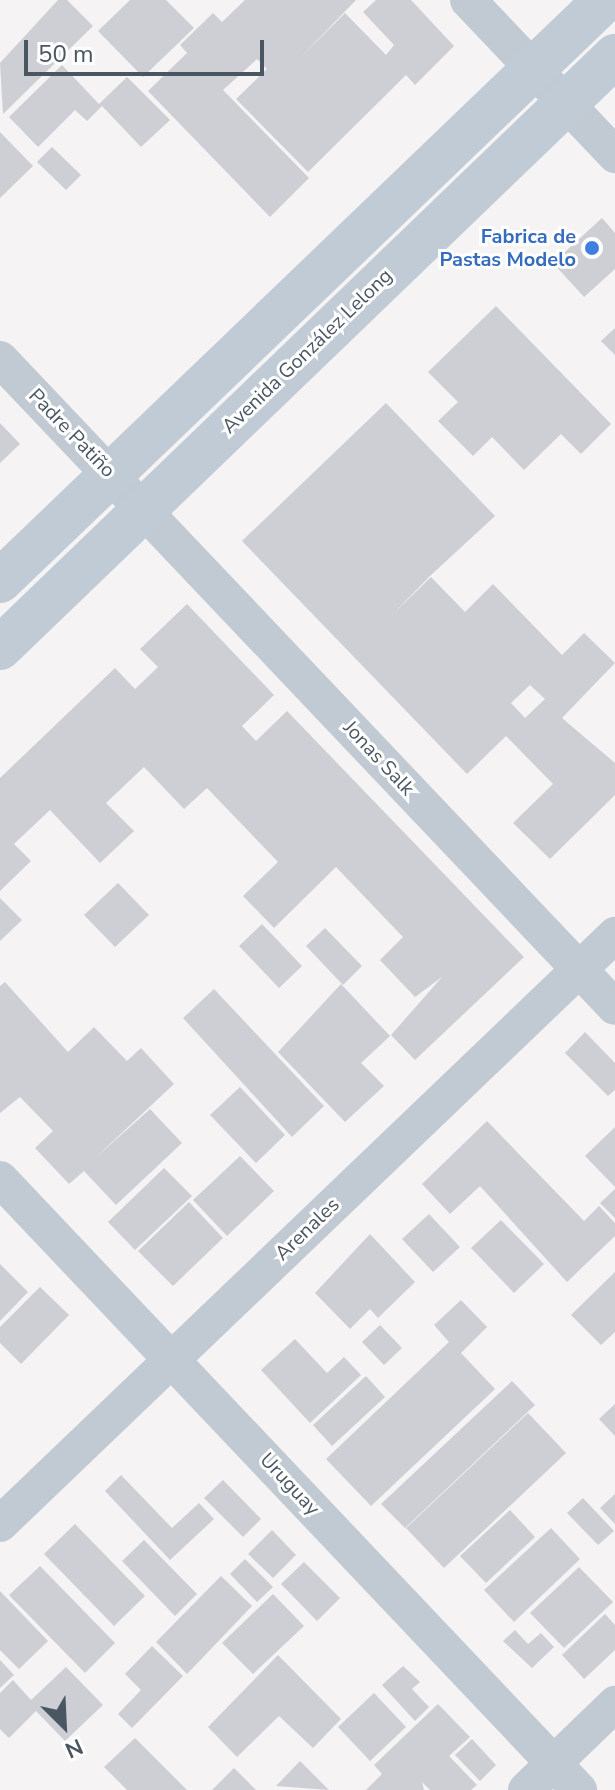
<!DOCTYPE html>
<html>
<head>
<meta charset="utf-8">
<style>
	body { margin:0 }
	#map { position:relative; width:615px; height:1790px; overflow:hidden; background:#f5f3f3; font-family:"Nunito Sans",sans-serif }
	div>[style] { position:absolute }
	.building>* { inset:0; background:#cdcfd5 }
	.minor>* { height:36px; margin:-18px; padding:0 18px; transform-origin:18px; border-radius:18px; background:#c1cad2 }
	.secondary>* { height:44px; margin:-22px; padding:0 22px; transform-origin:22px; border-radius:22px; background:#c1cbd6 }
	.dots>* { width:22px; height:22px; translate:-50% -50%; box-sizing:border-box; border:4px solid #fff; border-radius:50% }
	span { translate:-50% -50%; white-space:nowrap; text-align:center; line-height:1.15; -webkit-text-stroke:6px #fff; paint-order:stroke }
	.shop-label { font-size:20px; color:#366cbe; font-weight:700 }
	.right { translate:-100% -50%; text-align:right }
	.street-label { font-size:20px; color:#4a5661 }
	.north { position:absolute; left:24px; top:1686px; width:80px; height:80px; -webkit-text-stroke:6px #fff; paint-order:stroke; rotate:156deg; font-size:22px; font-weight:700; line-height:32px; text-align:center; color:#4a5661 }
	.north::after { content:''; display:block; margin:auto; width:28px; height:36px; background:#4a5661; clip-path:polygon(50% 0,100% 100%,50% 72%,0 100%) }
	.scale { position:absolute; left:24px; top:40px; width:240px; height:36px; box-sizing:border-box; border:4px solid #4a5661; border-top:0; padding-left:10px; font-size:24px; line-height:28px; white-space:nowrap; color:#4a5661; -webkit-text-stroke:6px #fff; paint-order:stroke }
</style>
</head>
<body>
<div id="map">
	<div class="building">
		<div style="clip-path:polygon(58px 0,67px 0,93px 26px,3px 114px,0 63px)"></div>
		<div style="clip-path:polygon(130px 0,166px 0,194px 28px,143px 77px,98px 31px)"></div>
		<div style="clip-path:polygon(245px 0,356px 0,299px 59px,345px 13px,386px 55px,394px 45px,363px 12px,376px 0,411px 0,454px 46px,415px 85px,406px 75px,308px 172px,236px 99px,267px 69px,257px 59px,223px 90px,309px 178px,270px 217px,148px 91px,187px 53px,180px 45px,213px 13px,222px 22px)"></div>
		<div style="clip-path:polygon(62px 65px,99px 104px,127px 77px,170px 120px,141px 147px,102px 106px,87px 121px,75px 110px,38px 147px,9px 117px)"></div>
		<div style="clip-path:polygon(0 132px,33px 166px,0 198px)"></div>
		<div style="clip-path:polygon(52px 147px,81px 175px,66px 190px,37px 162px)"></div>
		<div style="clip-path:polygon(602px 218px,615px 233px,615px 269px,584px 297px,553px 263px)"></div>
		<div style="clip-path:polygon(496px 306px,611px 424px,581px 454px,561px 434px,524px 470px,492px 437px,473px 456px,438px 421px,458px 402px,428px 372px)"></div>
		<div style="clip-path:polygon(615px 328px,615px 355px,601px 341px)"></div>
		<div style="clip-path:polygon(evenodd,386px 403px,495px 516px,430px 576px,390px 617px,431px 577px,465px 612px,493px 584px,562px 655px,584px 633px,615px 663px,562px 718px,615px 763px,615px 795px,550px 859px,513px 823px,553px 784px,506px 736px,467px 774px,242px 541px,386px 403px,530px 685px,545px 699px,525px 718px,511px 703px,530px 685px)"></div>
		<div style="clip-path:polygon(0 423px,20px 444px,0 463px)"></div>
		<div style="clip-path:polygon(187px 604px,274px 695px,242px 726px,256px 741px,287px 711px,524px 957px,415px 1060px,391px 1035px,442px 977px,415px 997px,380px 960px,403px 937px,336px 867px,274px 928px,243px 896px,278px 862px,207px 788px,184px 809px,144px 767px,106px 803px,134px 831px,100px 863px,50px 810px,14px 844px,31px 861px,0 891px,0 778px,115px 668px,135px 689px,158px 667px,140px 649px)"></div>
		<div style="clip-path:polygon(118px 883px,149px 915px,115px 947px,84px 915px)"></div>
		<div style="clip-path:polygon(0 898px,22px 920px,0 941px)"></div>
		<div style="clip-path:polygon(262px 924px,302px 966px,279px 988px,239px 946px)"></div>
		<div style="clip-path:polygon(325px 928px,362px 966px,343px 985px,306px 946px)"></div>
		<div style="clip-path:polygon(5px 982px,68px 1052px,94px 1027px,127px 1061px,141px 1048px,174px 1084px,93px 1160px,150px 1109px,182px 1143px,116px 1205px,84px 1171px,69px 1184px,35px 1148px,53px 1131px,20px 1097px,0 1113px,0 986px)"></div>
		<div style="clip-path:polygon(341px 984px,390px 1036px,361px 1063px,384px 1086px,345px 1122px,278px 1052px)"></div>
		<div style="clip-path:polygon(214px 989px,324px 1106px,292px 1137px,183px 1018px)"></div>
		<div style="clip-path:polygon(585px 1032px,615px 1063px,615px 1090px,608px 1096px,565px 1053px)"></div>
		<div style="clip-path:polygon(240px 1087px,285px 1135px,256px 1163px,210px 1115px)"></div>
		<div style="clip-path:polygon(487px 1121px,584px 1221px,599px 1206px,615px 1223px,615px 1236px,567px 1282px,480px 1186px,450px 1214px,422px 1184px)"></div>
		<div style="clip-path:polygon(615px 1127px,615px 1187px,585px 1156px)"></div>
		<div style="clip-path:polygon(240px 1156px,274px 1191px,227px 1236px,193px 1200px)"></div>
		<div style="clip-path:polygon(164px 1168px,192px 1196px,135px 1250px,108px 1222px)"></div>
		<div style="clip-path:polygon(615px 1189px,615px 1218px,600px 1203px)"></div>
		<div style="clip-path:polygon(189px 1202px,223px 1238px,173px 1286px,138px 1251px)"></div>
		<div style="clip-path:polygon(429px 1214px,460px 1247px,433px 1272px,402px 1239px)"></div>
		<div style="clip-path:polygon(501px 1220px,544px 1264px,514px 1293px,471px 1248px)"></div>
		<div style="clip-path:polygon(370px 1234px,415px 1282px,378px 1318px,370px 1309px,350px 1329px,315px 1293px)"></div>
		<div style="clip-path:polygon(0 1264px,28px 1292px,0 1321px)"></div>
		<div style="clip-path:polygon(615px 1272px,615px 1332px,601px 1345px,571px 1315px)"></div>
		<div style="clip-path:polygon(40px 1287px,69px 1315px,21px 1364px,0 1343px,0 1327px)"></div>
		<div style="clip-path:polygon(461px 1300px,487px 1327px,461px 1353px,495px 1389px,371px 1506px,326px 1459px,449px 1342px,434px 1325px)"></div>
		<div style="clip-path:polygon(380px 1325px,402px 1348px,384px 1365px,362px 1342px)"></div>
		<div style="clip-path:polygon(295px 1339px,327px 1373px,344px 1357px,361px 1375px,310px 1423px,261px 1370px)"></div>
		<div style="clip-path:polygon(366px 1376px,385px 1397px,332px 1446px,313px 1425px)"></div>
		<div style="clip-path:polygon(512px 1381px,535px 1405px,405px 1528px,381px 1504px)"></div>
		<div style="clip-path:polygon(615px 1404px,615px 1436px,599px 1419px)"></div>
		<div style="clip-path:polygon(528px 1413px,566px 1453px,444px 1568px,406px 1528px)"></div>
		<div style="clip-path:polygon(121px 1475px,172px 1528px,199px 1503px,214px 1519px,170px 1560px,105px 1491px)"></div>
		<div style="clip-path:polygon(223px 1480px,261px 1519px,243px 1537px,204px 1498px)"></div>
		<div style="clip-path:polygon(615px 1494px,615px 1524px,600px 1508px)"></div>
		<div style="clip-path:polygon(583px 1498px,614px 1531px,598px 1545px,567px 1513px)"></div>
		<div style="clip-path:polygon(510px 1510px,535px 1537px,486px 1583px,460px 1556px)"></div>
		<div style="clip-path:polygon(75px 1524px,145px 1596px,114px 1626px,44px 1554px)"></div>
		<div style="clip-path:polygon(551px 1528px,580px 1559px,514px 1622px,484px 1590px)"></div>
		<div style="clip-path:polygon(272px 1530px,296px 1555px,273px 1578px,248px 1554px)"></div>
		<div style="clip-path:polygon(144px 1540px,197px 1594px,175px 1616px,122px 1561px)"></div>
		<div style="clip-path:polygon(245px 1559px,273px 1587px,257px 1602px,230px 1574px)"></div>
		<div style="clip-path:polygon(304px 1562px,340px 1598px,317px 1621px,281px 1584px)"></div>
		<div style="clip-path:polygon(40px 1566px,115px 1643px,85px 1673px,9px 1595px)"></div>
		<div style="clip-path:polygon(579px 1567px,613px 1602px,564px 1648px,530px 1613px)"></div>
		<div style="clip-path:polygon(221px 1576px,252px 1606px,187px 1674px,156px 1642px)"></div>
		<div style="clip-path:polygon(0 1591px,48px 1641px,19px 1669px,0 1650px)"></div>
		<div style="clip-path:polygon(273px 1594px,304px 1626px,253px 1674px,222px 1643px)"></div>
		<div style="clip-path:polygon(605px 1614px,615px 1625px,615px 1650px,584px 1679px,562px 1655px)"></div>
		<div style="clip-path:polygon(515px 1630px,528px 1644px,541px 1633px,554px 1647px,532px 1668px,503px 1641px)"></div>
		<div style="clip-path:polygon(152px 1646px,183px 1676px,132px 1728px,118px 1714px,141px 1690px,125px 1674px)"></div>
		<div style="clip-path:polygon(278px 1655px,341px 1719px,313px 1748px,279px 1716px,237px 1757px,208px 1727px)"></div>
		<div style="clip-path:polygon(0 1660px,14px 1675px,0 1688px)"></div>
		<div style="clip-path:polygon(403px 1666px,420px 1682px,412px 1689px,429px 1707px,415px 1721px,382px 1685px)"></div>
		<div style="clip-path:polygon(66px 1667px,103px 1705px,65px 1741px,36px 1711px,9px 1738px,0 1729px,0 1693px,13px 1680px,31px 1700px)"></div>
		<div style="clip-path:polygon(374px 1693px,406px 1727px,370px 1761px,338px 1727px)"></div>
		<div style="clip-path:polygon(438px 1704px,470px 1737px,449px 1756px,477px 1785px,471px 1790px,430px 1790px,422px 1782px,424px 1790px,366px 1790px,382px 1774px,374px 1765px)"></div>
		<div style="clip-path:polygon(135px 1738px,187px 1790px,127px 1790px,104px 1767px)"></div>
		<div style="clip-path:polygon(472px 1739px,496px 1765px,480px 1781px,455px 1755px)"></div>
		<div style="clip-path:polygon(300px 1761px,329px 1790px,276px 1786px)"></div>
		<div style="clip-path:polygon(234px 1768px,256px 1790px,212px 1790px)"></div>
	</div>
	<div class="minor">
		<div style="left:468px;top:0;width:214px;rotate:46.5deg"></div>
		<div style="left:0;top:359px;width:893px;rotate:46.5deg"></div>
		<div style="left:0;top:1179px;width:842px;rotate:46.54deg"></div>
		<div style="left:0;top:1524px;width:852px;rotate:-43.76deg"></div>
		<div style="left:526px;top:1790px;width:124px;rotate:-44deg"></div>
	</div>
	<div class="secondary">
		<div style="left:0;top:581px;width:839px;rotate:-43.84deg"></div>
		<div style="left:0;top:648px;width:854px;rotate:-43.91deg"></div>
	</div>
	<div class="dots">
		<div style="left:592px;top:248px;background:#3f7fe0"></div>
	</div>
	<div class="shop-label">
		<span class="right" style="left:576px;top:248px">Fabrica de<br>Pastas Modelo</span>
	</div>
	<div class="street-label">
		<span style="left:307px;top:351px;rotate:-44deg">Avenida González Lelong</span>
		<span style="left:72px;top:433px;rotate:46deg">Padre Patiño</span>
		<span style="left:379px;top:758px;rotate:47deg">Jonas Salk</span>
		<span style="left:307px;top:1229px;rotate:-44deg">Arenales</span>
		<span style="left:290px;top:1484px;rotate:47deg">Uruguay</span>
	</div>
	<div class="north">N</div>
	<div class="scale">50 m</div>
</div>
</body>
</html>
